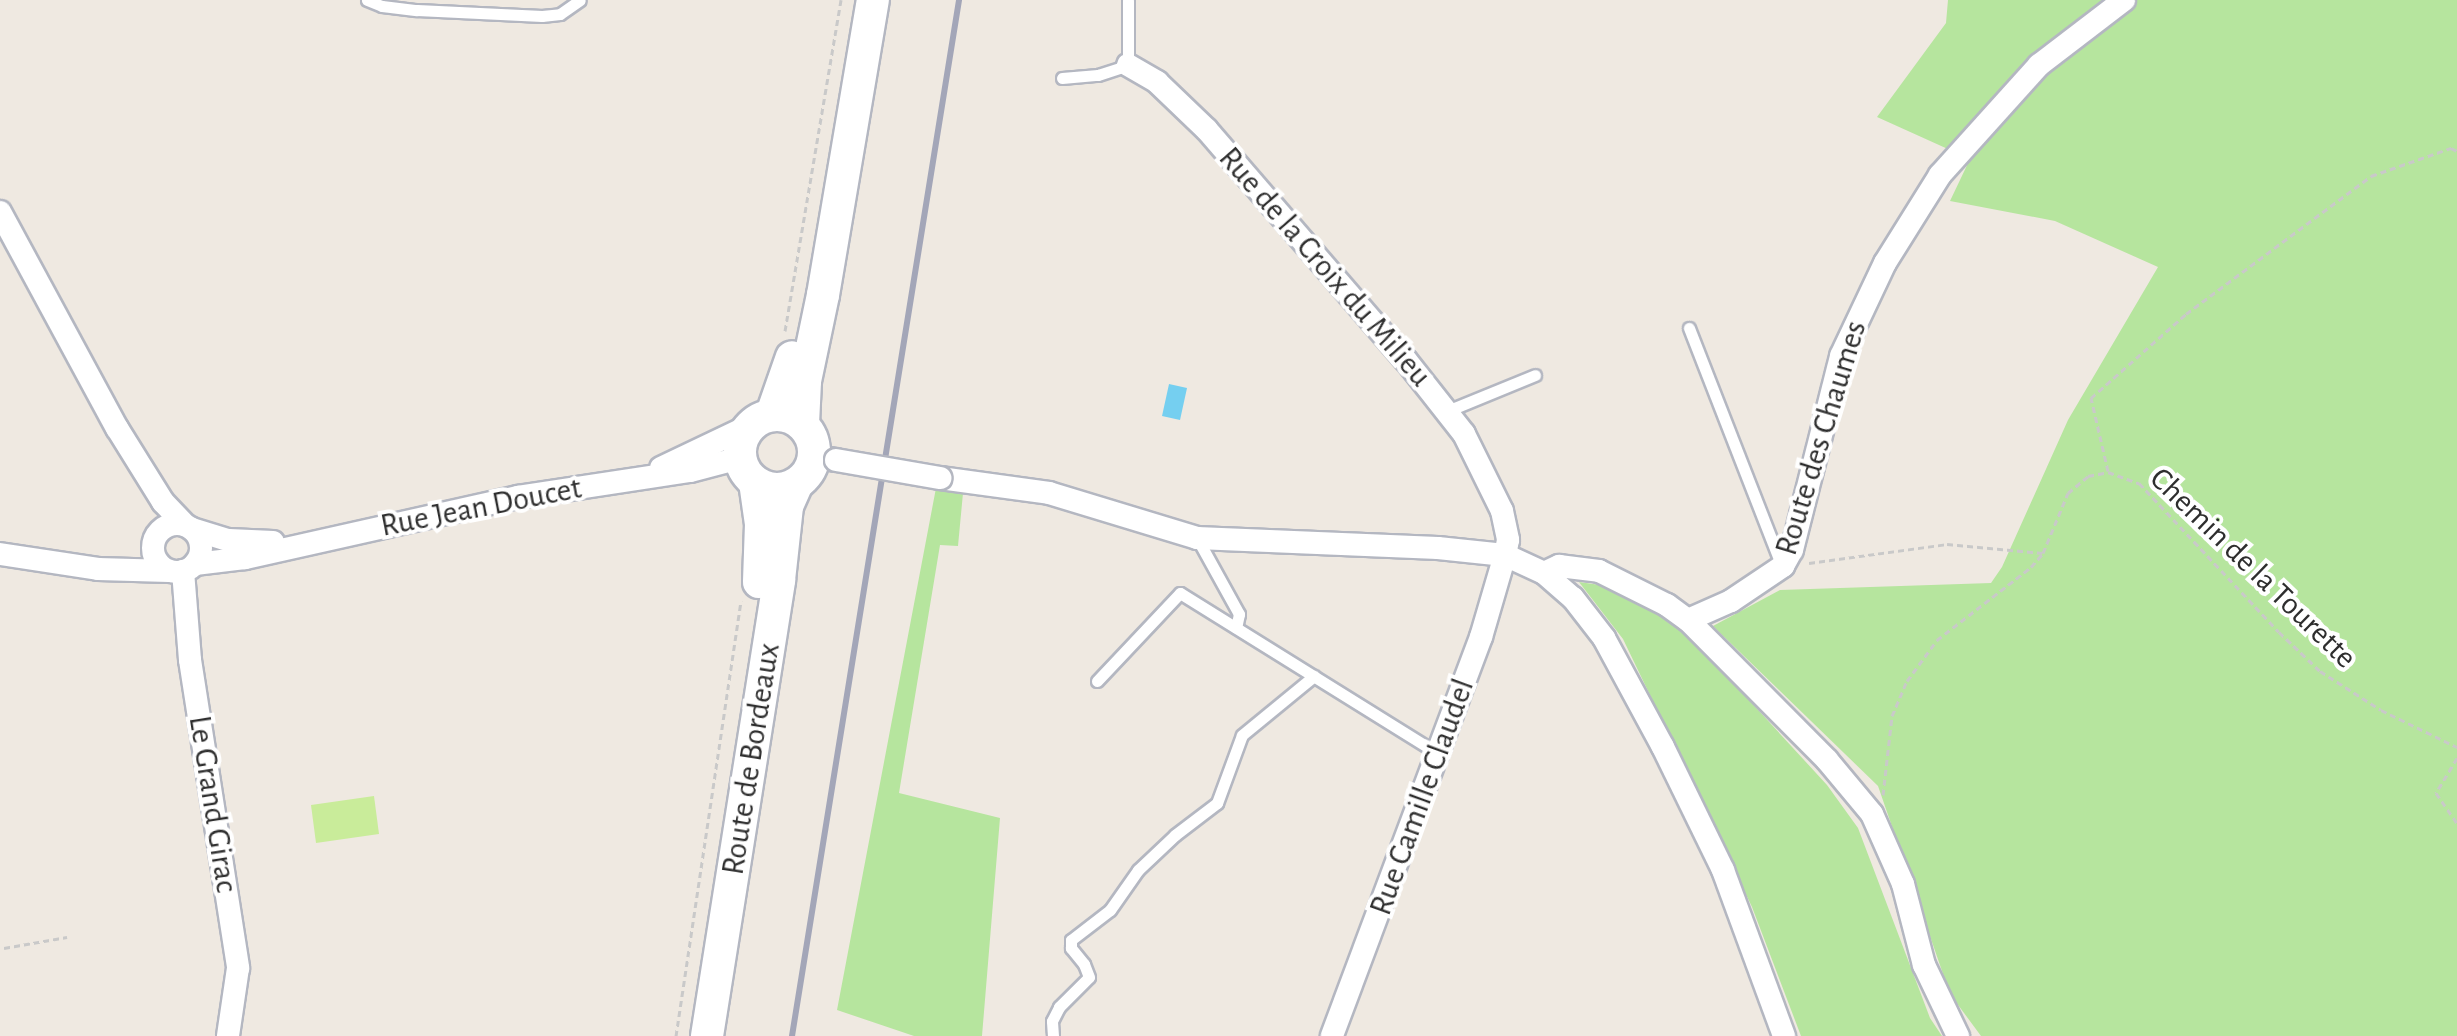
<!DOCTYPE html>
<html>
<head>
<meta charset="utf-8">
<style>
	body { margin:0 }
	#map { position:relative; width:2457px; height:1036px; overflow:hidden; background:#efe9e1; font-family:"Alegreya Sans",sans-serif }
	div>[style] { position:absolute }
	.green>* { inset:0; background:#b6e59e }
	.pitch>* { inset:0; background:#c9ec9a }
	.water>* { inset:0; background:#75cff0 }
	.path>* { height:3px; margin-top:-1.5px; transform-origin:0; background:repeating-linear-gradient(90deg,#c9c9c9 0 6px,transparent 0 10px) }
	.roads { filter:drop-shadow(2px 0 #b4b7c1) drop-shadow(-2px 0 #b4b7c1) drop-shadow(0 2px #b4b7c1) drop-shadow(0 -2px #b4b7c1) }
	.service>* { height:11px; margin:-5.5px; padding:0 5.5px; transform-origin:5.5px; border-radius:5.5px; background:#fff }
	.minor>* { height:22px; margin:-11px; padding:0 11px; transform-origin:11px; border-radius:11px; background:#fff }
	.minor>.ring { margin:-11px; padding:0; box-sizing:content-box; background:none; border:22px solid #fff; border-radius:50% }
	.secondary>* { height:32px; margin:-16px; padding:0 16px; transform-origin:16px; border-radius:16px; background:#fff }
	.secondary>.ring { margin:-16px; padding:0; box-sizing:content-box; background:none; border:32px solid #fff; border-radius:50% }
	.rail>* { height:6px; margin:-3px; padding:0 3px; transform-origin:3px; border-radius:3px; background:#a3a6b8 }
	.bridges { filter:drop-shadow(2px 0 #b4b7c1) drop-shadow(-2px 0 #b4b7c1) drop-shadow(0 2px #b4b7c1) drop-shadow(0 -2px #b4b7c1) }
	.minor-bridge>* { height:22px; margin:-11px; padding:0 11px; transform-origin:11px; border-radius:11px; background:#fff }
	span { translate:-50% -50%; white-space:nowrap; text-align:center; line-height:1.15; -webkit-text-stroke:8px #fff; paint-order:stroke }
	.street-label { font-size:32px; color:#2e2e2e }
</style>
</head>
<body>
<div id="map">
	<div class="green">
		<div style="clip-path:polygon(1948px 0,2457px 0,2457px 1036px,1981px 1036px,1950px 994px,1878px 786px,1713px 626px,1780px 590px,1991px 583px,2002px 567px,2068px 420px,2158px 267px,2055px 221px,1950px 201px,1970px 159px,1877px 117px,1946px 23px)"></div>
		<div style="clip-path:polygon(936px 488px,963px 493px,958px 546px,940px 545px,899px 793px,1000px 818px,982px 1036px,914px 1036px,837px 1010px)"></div>
		<div style="clip-path:polygon(1579px 582px,1600px 585px,1681px 626px,1827px 785px,1858px 828px,1930px 1018px,1942px 1036px,1801px 1036px,1752px 907px,1623px 639px)"></div>
	</div>
	<div class="pitch">
		<div style="clip-path:polygon(374px 796px,379px 834px,316px 843px,311px 805px)"></div>
	</div>
	<div class="water">
		<div style="clip-path:polygon(1169px 384px,1187px 388px,1180px 420px,1162px 416px)"></div>
	</div>
	<div class="path">
		<div style="left:785px;top:331px;width:336px;rotate:-80.4deg"></div>
		<div style="left:2108px;top:471px;width:75px;rotate:-103.1deg"></div>
		<div style="left:2091px;top:398px;width:127px;rotate:-41.5deg"></div>
		<div style="left:2186px;top:314px;width:231px;rotate:-36.7deg"></div>
		<div style="left:2371px;top:176px;width:85px;rotate:-19.3deg"></div>
		<div style="left:2451px;top:148px;width:7px;rotate:27deg"></div>
		<div style="left:1809px;top:563px;width:139px;rotate:-7.8deg"></div>
		<div style="left:1947px;top:544px;width:96px;rotate:5.4deg"></div>
		<div style="left:2457px;top:758px;width:41px;rotate:121deg"></div>
		<div style="left:2436px;top:793px;width:37px;rotate:55deg"></div>
		<div style="left:1883px;top:795px;width:80px;rotate:-83.5deg"></div>
		<div style="left:1892px;top:716px;width:38px;rotate:-67deg"></div>
		<div style="left:1907px;top:681px;width:51px;rotate:-53.8deg"></div>
		<div style="left:1937px;top:640px;width:119px;rotate:-37.8deg"></div>
		<div style="left:2031px;top:567px;width:18px;rotate:-49deg"></div>
		<div style="left:2043px;top:553px;width:65px;rotate:-67.4deg"></div>
		<div style="left:2068px;top:493px;width:26px;rotate:-40deg"></div>
		<div style="left:2088px;top:476px;width:20px;rotate:-11deg"></div>
		<div style="left:2108px;top:472px;width:33px;rotate:20deg"></div>
		<div style="left:2139px;top:483px;width:204px;rotate:46.8deg"></div>
		<div style="left:2279px;top:632px;width:57px;rotate:43.6deg"></div>
		<div style="left:2320px;top:671px;width:72px;rotate:32.6deg"></div>
		<div style="left:2381px;top:710px;width:85px;rotate:26deg"></div>
		<div style="left:4px;top:948px;width:64px;rotate:-9.9deg"></div>
		<div style="left:676px;top:1036px;width:440px;rotate:-81.5deg"></div>
	</div>
	<div class="roads">
		<div class="service">
			<div style="left:367px;top:0;width:16px;rotate:22deg"></div>
			<div style="left:382px;top:6px;width:35px;rotate:7deg"></div>
			<div style="left:417px;top:10px;width:125px;rotate:2.7deg"></div>
			<div style="left:542px;top:16px;width:18px;rotate:-6deg"></div>
			<div style="left:560px;top:14px;width:24px;rotate:-35deg"></div>
			<div style="left:1062px;top:78px;width:36px;rotate:-5deg"></div>
			<div style="left:1098px;top:75px;width:32px;rotate:-18deg"></div>
			<div style="left:1128px;top:65px;width:65px;rotate:-90deg"></div>
			<div style="left:1689px;top:328px;width:256px;rotate:68.7deg"></div>
			<div style="left:1447px;top:411px;width:95px;rotate:-22.2deg"></div>
			<div style="left:1197px;top:538px;width:87px;rotate:61.1deg"></div>
			<div style="left:1239px;top:614px;width:14px;rotate:102deg"></div>
			<div style="left:1097px;top:681px;width:121px;rotate:-46.7deg"></div>
			<div style="left:1180px;top:593px;width:305px;rotate:31.9deg"></div>
			<div style="left:1053px;top:1036px;width:15px;rotate:-94deg"></div>
			<div style="left:1052px;top:1021px;width:16px;rotate:-63deg"></div>
			<div style="left:1059px;top:1007px;width:42px;rotate:-45deg"></div>
			<div style="left:1089px;top:977px;width:14px;rotate:-111deg"></div>
			<div style="left:1084px;top:964px;width:21px;rotate:-129deg"></div>
			<div style="left:1071px;top:948px;width:8px;rotate:-90deg"></div>
			<div style="left:1071px;top:940px;width:49px;rotate:-37.6deg"></div>
			<div style="left:1110px;top:910px;width:49px;rotate:-55deg"></div>
			<div style="left:1138px;top:870px;width:51px;rotate:-43.4deg"></div>
			<div style="left:1175px;top:835px;width:53px;rotate:-37.3deg"></div>
			<div style="left:1217px;top:803px;width:72px;rotate:-69.8deg"></div>
			<div style="left:1242px;top:735px;width:93px;rotate:-39.3deg"></div>
		</div>
		<div class="minor">
			<div style="left:1128px;top:65px;width:34px;rotate:30deg"></div>
			<div style="left:1157px;top:82px;width:69px;rotate:43.8deg"></div>
			<div style="left:1207px;top:130px;width:303px;rotate:49.2deg"></div>
			<div style="left:1405px;top:359px;width:95px;rotate:51.8deg"></div>
			<div style="left:1464px;top:434px;width:86px;rotate:63.7deg"></div>
			<div style="left:1502px;top:511px;width:30px;rotate:78deg"></div>
			<div style="left:1508px;top:540px;width:15px;rotate:101deg"></div>
			<div style="left:1505px;top:555px;width:85px;rotate:106.3deg"></div>
			<div style="left:1481px;top:637px;width:426px;rotate:110.5deg"></div>
			<div style="left:0;top:212px;width:246px;rotate:61.6deg"></div>
			<div style="left:117px;top:428px;width:87px;rotate:58.1deg"></div>
			<div style="left:163px;top:502px;width:32px;rotate:46deg"></div>
			<div style="left:815px;top:457px;width:21px;rotate:8deg"></div>
			<div style="left:661px;top:468px;width:100px;rotate:-25.5deg"></div>
			<div style="left:940px;top:478px;width:110px;rotate:7.8deg"></div>
			<div style="left:1049px;top:493px;width:155px;rotate:16.9deg"></div>
			<div style="left:1197px;top:538px;width:241px;rotate:2.4deg"></div>
			<div style="left:1438px;top:548px;width:67px;rotate:6deg"></div>
			<div style="left:1505px;top:555px;width:43px;rotate:24.8deg"></div>
			<div style="left:1544px;top:573px;width:38px;rotate:41deg"></div>
			<div style="left:1573px;top:598px;width:51px;rotate:52.2deg"></div>
			<div style="left:1604px;top:638px;width:124px;rotate:61.6deg"></div>
			<div style="left:1663px;top:747px;width:137px;rotate:64deg"></div>
			<div style="left:1723px;top:870px;width:177px;rotate:69.8deg"></div>
			<div class="ring" style="left:153px;top:524px;width:26px;height:26px"></div>
			<div style="left:192px;top:529px;width:39px;rotate:17deg"></div>
			<div style="left:229px;top:540px;width:44px;rotate:2.6deg"></div>
			<div style="left:0;top:554px;width:99px;rotate:8.7deg"></div>
			<div style="left:98px;top:569px;width:71px;rotate:1.6deg"></div>
			<div style="left:195px;top:564px;width:50px;rotate:-6.8deg"></div>
			<div style="left:245px;top:558px;width:280px;rotate:-12.6deg"></div>
			<div style="left:518px;top:497px;width:174px;rotate:-8.6deg"></div>
			<div style="left:690px;top:471px;width:43px;rotate:-14.7deg"></div>
			<div style="left:732px;top:460px;width:9px;rotate:13deg"></div>
			<div style="left:183px;top:571px;width:89px;rotate:85.5deg"></div>
			<div style="left:190px;top:660px;width:312px;rotate:81.1deg"></div>
			<div style="left:238px;top:968px;width:69px;rotate:98.4deg"></div>
			<div style="left:1544px;top:573px;width:17px;rotate:-25deg"></div>
			<div style="left:1559px;top:566px;width:40px;rotate:7.1deg"></div>
			<div style="left:1599px;top:571px;width:76px;rotate:26.6deg"></div>
			<div style="left:1667px;top:605px;width:26px;rotate:36deg"></div>
			<div style="left:1688px;top:620px;width:47px;rotate:-23.8deg"></div>
			<div style="left:1731px;top:601px;width:63px;rotate:-33.9deg"></div>
			<div style="left:1783px;top:566px;width:18px;rotate:-61deg"></div>
			<div style="left:1792px;top:550px;width:200px;rotate:-75.8deg"></div>
			<div style="left:1841px;top:356px;width:103px;rotate:-64.7deg"></div>
			<div style="left:1885px;top:263px;width:104px;rotate:-58deg"></div>
			<div style="left:1940px;top:175px;width:148px;rotate:-48deg"></div>
			<div style="left:2039px;top:65px;width:107px;rotate:-37.4deg"></div>
			<div style="left:1688px;top:620px;width:197px;rotate:45.2deg"></div>
			<div style="left:1827px;top:760px;width:70px;rotate:50.2deg"></div>
			<div style="left:1872px;top:814px;width:77px;rotate:66.1deg"></div>
			<div style="left:1903px;top:884px;width:84px;rotate:75.5deg"></div>
			<div style="left:1924px;top:965px;width:79px;rotate:64.4deg"></div>
		</div>
		<div class="secondary">
			<div style="left:772px;top:414px;width:60px;rotate:-70.7deg"></div>
			<div class="ring" style="left:740px;top:415px;width:42px;height:42px"></div>
			<div style="left:803px;top:424px;width:43px;rotate:-87.3deg"></div>
			<div style="left:805px;top:381px;width:88px;rotate:-78.2deg"></div>
			<div style="left:823px;top:295px;width:299px;rotate:-80.4deg"></div>
			<div style="left:755px;top:482px;width:42px;rotate:81.9deg"></div>
			<div style="left:761px;top:524px;width:58px;rotate:92deg"></div>
			<div style="left:707px;top:1036px;width:462px;rotate:-81deg"></div>
			<div style="left:779px;top:580px;width:74px;rotate:-83.8deg"></div>
			<div style="left:787px;top:506px;width:24px;rotate:-66deg"></div>
		</div>
	</div>
	<div class="rail">
		<div style="left:792px;top:1036px;width:1049px;rotate:-80.84deg"></div>
	</div>
	<div class="bridges">
		<div class="minor-bridge">
			<div style="left:836px;top:460px;width:106px;rotate:9.8deg"></div>
		</div>
	</div>
	<div class="street-label">
		<span style="left:1325px;top:267px;rotate:49deg">Rue de la Croix du Milieu</span>
		<span style="left:1821px;top:438px;rotate:-73deg">Route des Chaumes</span>
		<span style="left:481px;top:507px;rotate:-11deg">Rue Jean Doucet</span>
		<span style="left:2253px;top:568px;rotate:44deg">Chemin de la Tourette</span>
		<span style="left:751px;top:759px;rotate:-81deg">Route de Bordeaux</span>
		<span style="left:1422px;top:797px;rotate:-70deg">Rue Camille Claudel</span>
		<span style="left:213px;top:804px;rotate:81deg">Le Grand Girac</span>
	</div>
</div>
</body>
</html>
